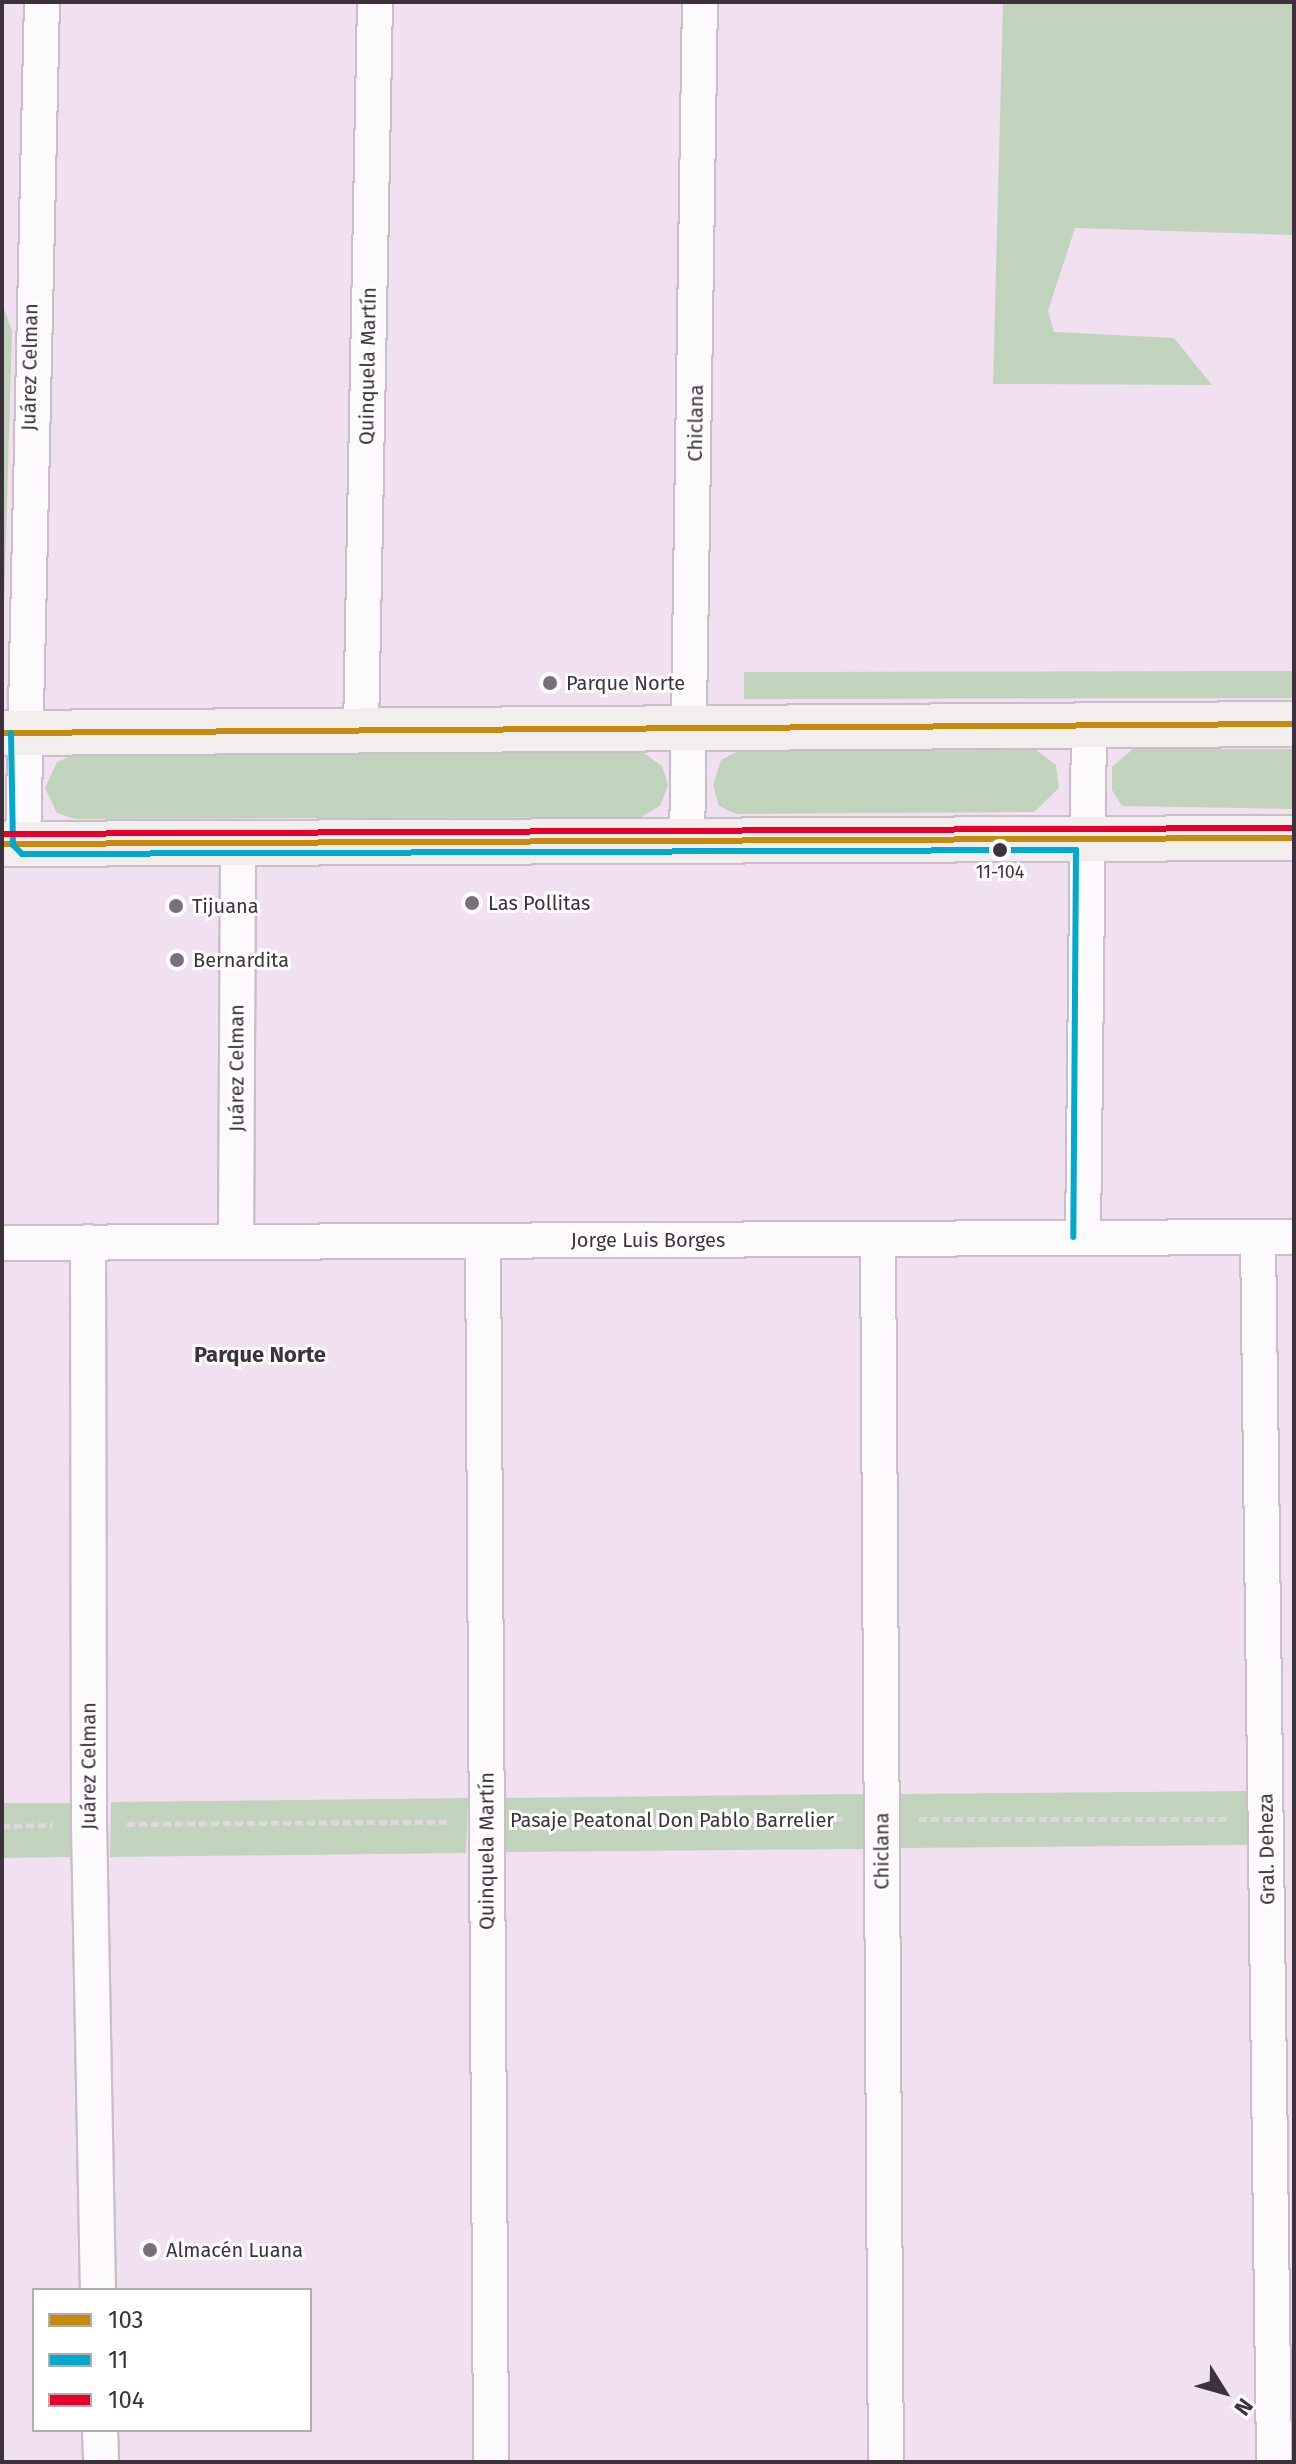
<!DOCTYPE html>
<html>
<head>
<meta charset="utf-8">
<style>
	body { margin:0 }
	#map { position:relative; width:1296px; height:2464px; overflow:hidden; background:#f1e0f0; font-family:"Fira Sans",sans-serif }
	div>[style] { position:absolute }
	.green>* { inset:0; background:#c1d3bd }
	.path>* { height:5px; margin-top:-2.5px; transform-origin:0; background:repeating-linear-gradient(90deg,#dcd8dc 0 8px,transparent 0 12px) }
	.roads { filter:drop-shadow(2px 0 #cbbeca) drop-shadow(-2px 0 #cbbeca) drop-shadow(0 2px #cbbeca) drop-shadow(0 -2px #cbbeca) }
	.minor>* { height:34px; margin:-17px; padding:0 17px; transform-origin:17px; border-radius:17px; background:#fdfafd }
	.secondary>* { height:44px; margin:-22px; padding:0 22px; transform-origin:22px; border-radius:22px; background:#f2eeed }
	.bus-1>* { height:6px; margin:-3px; padding:0 3px; transform-origin:3px; border-radius:3px; background:#c8890f }
	.bus-2>* { height:6px; margin:-3px; padding:0 3px; transform-origin:3px; border-radius:3px; background:#00a9ce }
	.bus-3>* { height:6px; margin:-3px; padding:0 3px; transform-origin:3px; border-radius:3px; background:#e4002b }
	.dots>* { width:22px; height:22px; translate:-50% -50%; box-sizing:border-box; border:4px solid #fff; border-radius:50% }
	span { translate:-50% -50%; white-space:nowrap; text-align:center; line-height:1.15; -webkit-text-stroke:6px #fff; paint-order:stroke }
	.bus-label { font-size:18px; color:#3c313c }
	.street-label { font-size:20px; color:#3c313c }
	.poi-label { font-size:20px; color:#3c313c }
	.left { translate:0 -50%; text-align:left }
	.neighbourhood-label { font-size:22px; color:#3c313c; font-weight:700 }
	.frame { position:absolute; inset:0; border:4px solid #3c313c; pointer-events:none }
	.legend { position:absolute; left:32px; top:2288px; width:280px; height:144px; box-sizing:border-box; background:#fff; border:2px solid #b1adb1; margin:0; padding:10px 14px; list-style:none; font-size:24px; color:#3c313c }
	.legend li { display:flex; align-items:center; gap:16px; height:40px }
	.legend b { width:40px; border:2px solid #b1adb1 }
	.north { position:absolute; left:1184px; top:2352px; width:80px; height:80px; -webkit-text-stroke:6px #fff; paint-order:stroke; rotate:127deg; font-size:22px; font-weight:700; line-height:32px; text-align:center; color:#3c313c }
	.north::after { content:''; display:block; margin:auto; width:28px; height:36px; background:#3c313c; clip-path:polygon(50% 0,100% 100%,50% 72%,0 100%) }
</style>
</head>
<body>
<div id="map">
	<div class="green">
		<div style="clip-path:polygon(1003px 2px,1294px 2px,1294px 235px,1075px 228px,1048px 311px,1054px 332px,1174px 338px,1212px 385px,993px 384px)"></div>
		<div style="clip-path:polygon(2px 303px,12px 331px,2px 678px)"></div>
		<div style="clip-path:polygon(1294px 671px,1294px 698px,744px 699px,744px 672px)"></div>
		<div style="clip-path:polygon(1133px 749px,1294px 749px,1294px 809px,1122px 806px,1112px 790px,1112px 767px)"></div>
		<div style="clip-path:polygon(1036px 750px,1056px 765px,1059px 788px,1034px 812px,736px 814px,719px 806px,713px 785px,721px 760px,738px 751px)"></div>
		<div style="clip-path:polygon(642px 752px,662px 766px,668px 785px,660px 806px,641px 817px,75px 819px,57px 813px,45px 788px,57px 762px,76px 754px)"></div>
		<div style="clip-path:polygon(1251px 1791px,1251px 1845px,898px 1848px,898px 1794px)"></div>
		<div style="clip-path:polygon(863px 1794px,863px 1849px,501px 1852px,501px 1798px)"></div>
		<div style="clip-path:polygon(468px 1798px,466px 1853px,110px 1857px,111px 1802px)"></div>
		<div style="clip-path:polygon(2px 1803px,73px 1803px,74px 1857px,2px 1858px)"></div>
	</div>
	<div class="path">
		<div style="left:919px;top:1819px;width:310px"></div>
		<div style="left:523px;top:1821px;width:322px;rotate:-0.4deg"></div>
		<div style="left:127px;top:1824px;width:322px;rotate:-0.4deg"></div>
		<div style="left:2px;top:1826px;width:51px;rotate:-1.1deg"></div>
	</div>
	<div class="roads">
		<div class="minor">
			<div style="left:361px;top:730px;width:728px;rotate:-88.9deg"></div>
			<div style="left:23px;top:844px;width:842px;rotate:-88.71deg"></div>
			<div style="left:687px;top:844px;width:842px;rotate:-89.12deg"></div>
			<div style="left:1083px;top:1237px;width:511px;rotate:-89.33deg"></div>
			<div style="left:1258px;top:1237px;width:1225px;rotate:89.25deg"></div>
			<div style="left:878px;top:1239px;width:1223px;rotate:89.63deg"></div>
			<div style="left:483px;top:1241px;width:1221px;rotate:89.62deg"></div>
			<div style="left:88px;top:1242px;width:582px;rotate:89.9deg"></div>
			<div style="left:89px;top:1824px;width:466px;rotate:88.9deg"></div>
			<div style="left:236px;top:1242px;width:396px;rotate:-89.7deg"></div>
			<div style="left:2px;top:1243px;width:1292px;rotate:-0.27deg"></div>
			<div style="left:100px;top:2430px;width:32px;rotate:88deg"></div>
		</div>
		<div class="secondary">
			<div style="left:2px;top:733px;width:1292px;rotate:-0.4deg"></div>
			<div style="left:2px;top:844px;width:1292px;rotate:-0.27deg"></div>
		</div>
	</div>
	<div class="bus-1">
		<div style="left:2px;top:733px;width:1292px;rotate:-0.4deg"></div>
		<div style="left:2px;top:844px;width:1292px;rotate:-0.27deg"></div>
	</div>
	<div class="bus-2">
		<div style="left:11px;top:733px;width:112px;rotate:89deg"></div>
		<div style="left:13px;top:845px;width:13px;rotate:45deg"></div>
		<div style="left:22px;top:854px;width:1054px;rotate:-0.22deg"></div>
		<div style="left:1076px;top:850px;width:387px;rotate:90.4deg"></div>
	</div>
	<div class="bus-3">
		<div style="left:2px;top:834px;width:1292px;rotate:-0.27deg"></div>
	</div>
	<div class="dots">
		<div style="left:550px;top:683px;background:#7b6e7b"></div>
		<div style="left:1000px;top:850px;background:#3c313c"></div>
		<div style="left:472px;top:903px;background:#7b6e7b"></div>
		<div style="left:176px;top:906px;background:#7b6e7b"></div>
		<div style="left:177px;top:960px;background:#7b6e7b"></div>
		<div style="left:150px;top:2250px;background:#7b6e7b"></div>
	</div>
	<div class="bus-label">
		<span style="left:1000px;top:872px">11-104</span>
	</div>
	<div class="street-label">
		<span style="left:368px;top:366px;rotate:-89deg">Quinquela Martín</span>
		<span style="left:30px;top:367px;rotate:-89deg">Juárez Celman</span>
		<span style="left:696px;top:423px;rotate:-89deg">Chiclana</span>
		<span style="left:237px;top:1068px;rotate:-90deg">Juárez Celman</span>
		<span style="left:648px;top:1240px">Jorge Luis Borges</span>
		<span style="left:89px;top:1766px;rotate:-90deg">Juárez Celman</span>
		<span style="left:672px;top:1820px">Pasaje Peatonal Don Pablo Barrelier</span>
		<span style="left:1267px;top:1849px;rotate:-91deg">Gral. Deheza</span>
		<span style="left:487px;top:1851px;rotate:-90deg">Quinquela Martín</span>
		<span style="left:882px;top:1851px;rotate:-90deg">Chiclana</span>
	</div>
	<div class="poi-label">
		<span class="left" style="left:566px;top:683px">Parque Norte</span>
		<span class="left" style="left:488px;top:903px">Las Pollitas</span>
		<span class="left" style="left:192px;top:906px">Tijuana</span>
		<span class="left" style="left:193px;top:960px">Bernardita</span>
		<span class="left" style="left:166px;top:2250px">Almacén Luana</span>
	</div>
	<div class="neighbourhood-label">
		<span style="left:260px;top:1355px">Parque Norte</span>
	</div>
	<div class="frame"></div>
	<ul class="legend">
	<li><b style="height:10px;background:#c8890f"></b>103</li>
	<li><b style="height:10px;background:#00a9ce"></b>11</li>
	<li><b style="height:10px;background:#e4002b"></b>104</li>
	</ul>
	<div class="north">N</div>
</div>
</body>
</html>
